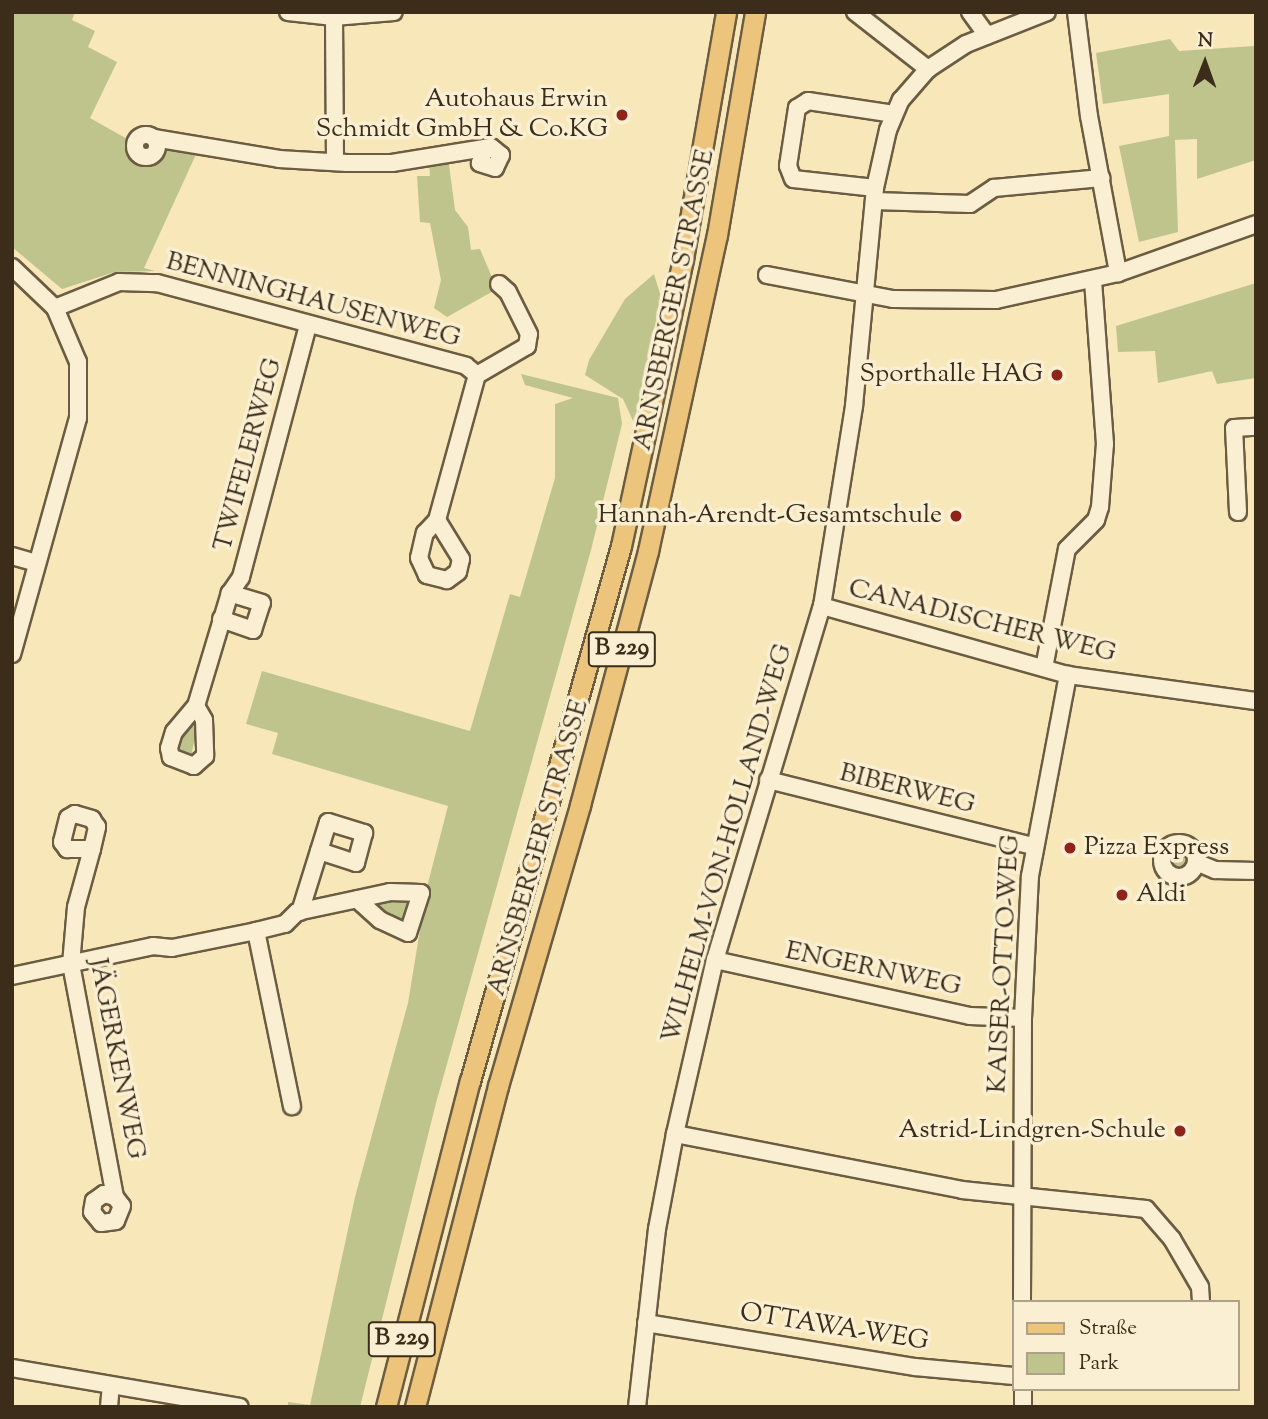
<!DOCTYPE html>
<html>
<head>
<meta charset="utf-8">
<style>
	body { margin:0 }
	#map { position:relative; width:1268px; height:1419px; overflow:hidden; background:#f7e7b9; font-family:"Sorts Mill Goudy",serif }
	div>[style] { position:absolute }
	.green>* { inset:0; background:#bfc48d }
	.round { border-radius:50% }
	.roads { filter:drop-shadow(2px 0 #6b5c42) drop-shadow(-2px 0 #6b5c42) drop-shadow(0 2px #6b5c42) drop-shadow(0 -2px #6b5c42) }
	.minor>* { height:16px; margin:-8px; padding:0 8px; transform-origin:8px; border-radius:8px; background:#faefd2 }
	.minor>.ring { margin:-8px; padding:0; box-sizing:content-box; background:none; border:16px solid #faefd2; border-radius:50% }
	.major>* { height:19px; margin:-9.5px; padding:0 9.5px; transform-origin:9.5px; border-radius:9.5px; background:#ecc47c }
	.dots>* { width:19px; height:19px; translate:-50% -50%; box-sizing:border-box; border:4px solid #faefd2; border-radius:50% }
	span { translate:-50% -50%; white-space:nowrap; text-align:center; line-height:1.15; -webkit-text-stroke:7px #faefd2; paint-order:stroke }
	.shield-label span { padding:2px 5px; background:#faefd2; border:2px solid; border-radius:5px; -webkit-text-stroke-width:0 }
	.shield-label { font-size:24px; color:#3c2d1b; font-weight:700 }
	.poi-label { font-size:26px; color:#3c2d1b }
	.right { translate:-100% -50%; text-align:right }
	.left { translate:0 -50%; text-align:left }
	.street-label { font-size:26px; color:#3c2d1b }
	.frame { position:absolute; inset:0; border:14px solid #3c2d1b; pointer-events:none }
	.legend { position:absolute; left:1012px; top:1300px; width:228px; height:91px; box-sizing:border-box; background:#faefd2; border:2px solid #aea189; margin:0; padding:9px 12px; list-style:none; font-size:21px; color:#3c2d1b }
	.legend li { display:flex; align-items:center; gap:14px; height:35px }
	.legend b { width:35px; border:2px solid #aea189 }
	.north { position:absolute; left:1170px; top:28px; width:70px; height:70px; -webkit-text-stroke:5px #faefd2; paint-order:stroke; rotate:1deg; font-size:19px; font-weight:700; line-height:28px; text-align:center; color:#3c2d1b }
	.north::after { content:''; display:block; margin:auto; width:24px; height:32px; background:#3c2d1b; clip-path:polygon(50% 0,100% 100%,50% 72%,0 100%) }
</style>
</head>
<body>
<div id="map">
	<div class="green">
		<div style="clip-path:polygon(12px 12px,75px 12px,72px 20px,95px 31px,88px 47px,117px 62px,90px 118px,129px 140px,130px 160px,140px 166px,154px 163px,165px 149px,176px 146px,198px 150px,144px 268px,155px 271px,115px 272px,62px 289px,12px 247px)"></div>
		<div style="clip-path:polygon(1256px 33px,1256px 160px,1197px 179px,1197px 139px,1175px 140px,1178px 232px,1139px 242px,1119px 146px,1169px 136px,1169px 94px,1103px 104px,1096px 53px,1170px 39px,1179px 51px,1254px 46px)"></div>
		<div style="clip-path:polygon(448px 157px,455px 210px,468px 227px,471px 250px,480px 249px,497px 289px,447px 317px,434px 308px,441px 280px,430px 223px,420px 222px,417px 176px,430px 176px,429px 163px)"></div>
		<div style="clip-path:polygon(654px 274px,661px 297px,634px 423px,623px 399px,585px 375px,589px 360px,625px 299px)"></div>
		<div style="clip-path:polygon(1256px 283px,1256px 378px,1217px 384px,1212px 371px,1158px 383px,1155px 351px,1118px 352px,1116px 326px)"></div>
		<div style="clip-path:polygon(521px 374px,618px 398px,622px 424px,591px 550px,436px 1103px,360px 1407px,288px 1407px,288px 1402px,310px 1405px,355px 1197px,408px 1003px,427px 887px,448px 806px,272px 754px,278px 733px,246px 724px,262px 671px,470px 731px,510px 594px,520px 597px,555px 478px,555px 404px,573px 398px,525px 385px)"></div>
		<div style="clip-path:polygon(194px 716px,198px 722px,191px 757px,177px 752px,178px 747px,185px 722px)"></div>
		<div class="round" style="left:1167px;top:848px;width:24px;height:24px"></div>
		<div style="clip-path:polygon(385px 898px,409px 900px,405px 923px,377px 908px,373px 902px)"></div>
	</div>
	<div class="roads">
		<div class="minor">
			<div style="left:288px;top:12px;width:46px;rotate:6.2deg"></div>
			<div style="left:334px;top:17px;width:60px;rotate:-4.8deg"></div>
			<div style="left:855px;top:12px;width:93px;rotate:38deg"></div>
			<div style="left:970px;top:12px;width:29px;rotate:54deg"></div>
			<div style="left:1076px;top:12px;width:105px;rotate:82.9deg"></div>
			<div style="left:1089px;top:116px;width:160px;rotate:79.5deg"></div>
			<div style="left:334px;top:17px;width:144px;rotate:89.6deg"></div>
			<div class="ring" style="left:135px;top:135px;width:6px;height:6px"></div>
			<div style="left:154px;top:138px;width:127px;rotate:9.5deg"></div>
			<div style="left:279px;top:159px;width:68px;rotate:3.4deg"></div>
			<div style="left:347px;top:163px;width:45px"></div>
			<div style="left:392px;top:163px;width:100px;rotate:-9.2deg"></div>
			<div style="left:491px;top:147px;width:13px;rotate:39deg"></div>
			<div style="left:501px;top:155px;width:14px;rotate:115deg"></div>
			<div style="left:495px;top:168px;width:16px;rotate:-162deg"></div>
			<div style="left:480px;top:163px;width:16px;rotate:-72deg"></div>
			<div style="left:875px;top:188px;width:82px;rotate:-173.7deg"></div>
			<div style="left:793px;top:179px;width:14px;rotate:-111deg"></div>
			<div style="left:788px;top:166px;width:59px;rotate:-81.2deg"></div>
			<div style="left:797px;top:108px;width:13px;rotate:-32deg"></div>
			<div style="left:808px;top:101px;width:87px;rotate:8.6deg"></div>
			<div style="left:874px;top:201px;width:96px;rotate:1.8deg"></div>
			<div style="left:970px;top:204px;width:29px;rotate:-34deg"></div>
			<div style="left:994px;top:188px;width:108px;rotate:-5.3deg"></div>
			<div style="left:12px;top:267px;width:59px;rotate:43.6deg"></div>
			<div style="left:55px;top:308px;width:59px;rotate:66.9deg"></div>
			<div style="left:78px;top:362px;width:56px;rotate:90deg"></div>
			<div style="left:78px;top:418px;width:245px;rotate:105.6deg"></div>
			<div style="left:767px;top:275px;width:128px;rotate:10.8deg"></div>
			<div style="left:893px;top:299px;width:103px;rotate:0.6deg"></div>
			<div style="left:996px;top:300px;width:125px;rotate:-12.5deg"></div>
			<div style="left:1118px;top:273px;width:146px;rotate:-19.5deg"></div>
			<div style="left:55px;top:308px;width:69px;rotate:-22.1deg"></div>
			<div style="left:119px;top:282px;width:38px;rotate:2deg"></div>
			<div style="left:157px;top:283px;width:320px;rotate:15deg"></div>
			<div style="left:466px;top:366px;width:14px;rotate:39deg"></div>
			<div style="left:477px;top:375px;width:58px;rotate:-30.1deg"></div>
			<div style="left:527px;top:346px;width:12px;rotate:-81deg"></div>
			<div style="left:529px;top:334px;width:47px;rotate:-116.6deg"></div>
			<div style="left:508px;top:292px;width:12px;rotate:-138deg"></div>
			<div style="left:1238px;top:512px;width:84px;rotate:-92.7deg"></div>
			<div style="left:1234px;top:428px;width:22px;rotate:-3deg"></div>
			<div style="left:437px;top:520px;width:46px;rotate:58.4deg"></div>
			<div style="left:461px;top:559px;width:13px;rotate:103deg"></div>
			<div style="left:458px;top:572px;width:14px;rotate:144deg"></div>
			<div style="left:447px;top:580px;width:21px;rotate:-166deg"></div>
			<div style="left:427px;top:575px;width:19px;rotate:-115deg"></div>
			<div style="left:419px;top:558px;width:26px;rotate:-77deg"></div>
			<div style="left:425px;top:533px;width:18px;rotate:-47deg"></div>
			<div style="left:437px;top:520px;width:150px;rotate:-74.6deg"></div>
			<div style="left:12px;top:556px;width:26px;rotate:16deg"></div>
			<div style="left:822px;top:606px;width:255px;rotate:15.7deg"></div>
			<div style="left:1068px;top:675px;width:190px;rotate:7.9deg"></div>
			<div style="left:221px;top:619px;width:34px;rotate:19deg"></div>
			<div style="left:253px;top:630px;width:28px;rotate:-72deg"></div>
			<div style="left:262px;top:603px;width:34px;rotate:-163deg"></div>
			<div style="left:1044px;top:668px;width:121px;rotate:-79.1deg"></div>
			<div style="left:1067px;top:549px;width:41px;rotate:-45deg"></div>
			<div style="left:1096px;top:520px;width:14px;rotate:-73deg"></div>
			<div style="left:1100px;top:507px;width:63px;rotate:-85.5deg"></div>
			<div style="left:1105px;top:444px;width:164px;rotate:-94.2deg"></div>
			<div style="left:196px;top:706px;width:16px;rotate:60deg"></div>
			<div style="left:204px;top:720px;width:36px;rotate:88deg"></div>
			<div style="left:205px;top:756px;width:15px;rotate:138deg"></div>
			<div style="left:194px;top:766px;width:25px;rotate:-159deg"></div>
			<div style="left:171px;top:757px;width:9px;rotate:-103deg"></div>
			<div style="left:169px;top:748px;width:17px;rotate:-73deg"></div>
			<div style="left:174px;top:732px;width:34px;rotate:-50deg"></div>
			<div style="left:196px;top:706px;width:118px;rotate:-73.3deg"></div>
			<div style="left:230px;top:593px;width:19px;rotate:-55deg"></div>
			<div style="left:241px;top:577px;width:260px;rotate:-75.1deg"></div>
			<div style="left:768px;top:780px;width:273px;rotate:14deg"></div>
			<div class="ring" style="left:1162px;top:843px;width:18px;height:18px"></div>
			<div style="left:92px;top:849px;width:23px;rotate:-77deg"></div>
			<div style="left:97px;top:827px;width:9px;rotate:-122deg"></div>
			<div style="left:92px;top:819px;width:18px;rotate:-164deg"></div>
			<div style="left:75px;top:814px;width:8px;rotate:150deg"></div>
			<div style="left:68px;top:818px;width:25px;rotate:104deg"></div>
			<div style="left:62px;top:842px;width:9px;rotate:54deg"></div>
			<div style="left:67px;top:849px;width:25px"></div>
			<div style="left:92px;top:849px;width:60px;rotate:105.4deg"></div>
			<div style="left:76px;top:907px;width:57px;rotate:95deg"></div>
			<div style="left:71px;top:964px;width:237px;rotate:79.3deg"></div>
			<div style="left:115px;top:1197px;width:11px;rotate:52deg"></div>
			<div style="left:122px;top:1206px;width:16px;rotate:112deg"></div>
			<div style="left:116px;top:1221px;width:15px;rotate:172deg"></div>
			<div style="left:101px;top:1223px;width:14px;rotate:-129deg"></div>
			<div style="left:92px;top:1212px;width:11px;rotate:-80deg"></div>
			<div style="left:94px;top:1201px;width:12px;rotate:-35deg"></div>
			<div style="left:104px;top:1194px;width:11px;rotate:15deg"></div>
			<div style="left:1196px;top:862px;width:21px;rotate:23deg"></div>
			<div style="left:1215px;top:870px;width:41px;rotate:1.4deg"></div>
			<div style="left:300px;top:912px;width:94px;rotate:-72.7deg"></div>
			<div style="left:328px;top:822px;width:38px;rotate:17deg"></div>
			<div style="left:364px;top:833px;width:31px;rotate:105deg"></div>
			<div style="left:356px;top:863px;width:39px;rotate:-162deg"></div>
			<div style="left:256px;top:931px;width:179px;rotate:78.4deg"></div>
			<div style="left:715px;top:960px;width:261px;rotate:12.4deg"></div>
			<div style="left:970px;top:1016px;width:53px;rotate:2.2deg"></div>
			<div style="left:12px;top:976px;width:144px;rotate:-12deg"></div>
			<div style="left:153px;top:946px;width:19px;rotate:6deg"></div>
			<div style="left:172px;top:948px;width:86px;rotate:-11.4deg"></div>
			<div style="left:256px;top:931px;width:30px;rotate:-14deg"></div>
			<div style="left:285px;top:924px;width:17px;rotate:-45deg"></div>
			<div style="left:297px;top:912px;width:95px;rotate:-12.1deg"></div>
			<div style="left:390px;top:892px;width:31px;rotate:2deg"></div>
			<div style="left:421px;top:893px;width:42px;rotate:108deg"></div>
			<div style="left:408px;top:933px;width:31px;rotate:-155deg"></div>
			<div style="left:380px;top:920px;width:31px;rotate:-138deg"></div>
			<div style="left:675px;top:1134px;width:292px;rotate:11deg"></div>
			<div style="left:962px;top:1190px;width:185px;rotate:5.9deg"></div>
			<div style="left:1146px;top:1209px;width:40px;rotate:49deg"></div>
			<div style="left:1172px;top:1239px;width:56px;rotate:59.7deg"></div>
			<div style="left:1200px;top:1287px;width:15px;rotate:86deg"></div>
			<div style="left:1022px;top:1302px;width:284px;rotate:-89.8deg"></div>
			<div style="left:1023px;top:1018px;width:142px;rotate:-87.2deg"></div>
			<div style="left:1030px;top:876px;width:205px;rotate:-79.3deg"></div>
			<div style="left:646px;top:1323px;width:273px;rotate:9.3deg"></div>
			<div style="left:915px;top:1367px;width:99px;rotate:5.2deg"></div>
			<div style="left:12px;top:1368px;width:231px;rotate:9.7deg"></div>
			<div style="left:1023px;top:1389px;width:18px;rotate:90deg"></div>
			<div style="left:109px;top:1407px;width:21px;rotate:-85deg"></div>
			<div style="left:637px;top:1407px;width:179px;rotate:-83.6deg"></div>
			<div style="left:657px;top:1229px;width:97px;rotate:-79.3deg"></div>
			<div style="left:675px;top:1134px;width:179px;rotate:-77.1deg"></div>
			<div style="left:715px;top:960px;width:370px;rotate:-73.2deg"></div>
			<div style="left:822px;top:606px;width:203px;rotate:-80.9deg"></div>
			<div style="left:854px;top:406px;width:219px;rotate:-84.5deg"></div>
			<div style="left:875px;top:188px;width:59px;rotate:-77.4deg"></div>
			<div style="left:888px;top:130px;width:33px;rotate:-67deg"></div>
			<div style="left:901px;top:100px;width:41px;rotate:-48.9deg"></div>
			<div style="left:928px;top:69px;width:45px;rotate:-33.3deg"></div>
			<div style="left:966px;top:44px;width:87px;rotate:-21.6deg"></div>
		</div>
		<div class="major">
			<div style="left:386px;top:1407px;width:337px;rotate:-75.6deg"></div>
			<div style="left:470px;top:1081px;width:556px;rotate:-74.24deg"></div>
			<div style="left:621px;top:546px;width:294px;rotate:-77.8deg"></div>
			<div style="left:683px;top:259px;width:251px;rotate:-80.1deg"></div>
			<div style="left:415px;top:1407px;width:332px;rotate:-75.5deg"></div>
			<div style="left:498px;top:1086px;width:293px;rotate:-73.7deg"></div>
			<div style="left:580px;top:805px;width:263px;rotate:-75deg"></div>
			<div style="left:648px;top:551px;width:323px;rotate:-77.7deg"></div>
			<div style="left:717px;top:235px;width:226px;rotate:-80.3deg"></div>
		</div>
	</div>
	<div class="dots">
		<div style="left:622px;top:115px;background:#8f2418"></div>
		<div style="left:1057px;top:375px;background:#8f2418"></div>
		<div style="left:956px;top:516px;background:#8f2418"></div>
		<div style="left:1070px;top:848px;background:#8f2418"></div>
		<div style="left:1122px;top:895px;background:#8f2418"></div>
		<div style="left:1180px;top:1131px;background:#8f2418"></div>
	</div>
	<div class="shield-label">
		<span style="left:622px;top:649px">B 229</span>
		<span style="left:402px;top:1339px">B 229</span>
	</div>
	<div class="poi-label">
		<span class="right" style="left:608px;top:115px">Autohaus Erwin<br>Schmidt GmbH &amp; Co.KG</span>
		<span class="right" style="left:1043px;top:375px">Sporthalle HAG</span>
		<span class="right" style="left:942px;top:516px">Hannah-Arendt-Gesamtschule</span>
		<span class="left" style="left:1084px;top:848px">Pizza Express</span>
		<span class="left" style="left:1136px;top:895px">Aldi</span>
		<span class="right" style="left:1166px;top:1131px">Astrid-Lindgren-Schule</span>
	</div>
	<div class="street-label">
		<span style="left:675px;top:300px;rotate:-78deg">ARNSBERGER STRASSE</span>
		<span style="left:313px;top:301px;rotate:15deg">BENNINGHAUSENWEG</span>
		<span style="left:249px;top:455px;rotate:-75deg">TWIFELERWEG</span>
		<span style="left:982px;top:622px;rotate:14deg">CANADISCHER WEG</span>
		<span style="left:907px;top:790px;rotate:14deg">BIBERWEG</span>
		<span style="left:728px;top:844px;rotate:-74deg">WILHELM-VON-HOLLAND-WEG</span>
		<span style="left:539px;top:848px;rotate:-74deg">ARNSBERGER STRASSE</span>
		<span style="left:1005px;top:964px;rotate:-87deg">KAISER-OTTO-WEG</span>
		<span style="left:873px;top:970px;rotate:12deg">ENGERNWEG</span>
		<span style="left:116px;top:1059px;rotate:79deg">JÄGERKENWEG</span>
		<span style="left:834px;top:1328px;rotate:9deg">OTTAWA-WEG</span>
	</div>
	<div class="frame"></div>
	<ul class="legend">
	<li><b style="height:9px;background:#ecc47c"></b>Straße</li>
	<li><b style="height:19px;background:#bfc48d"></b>Park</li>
	</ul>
	<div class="north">N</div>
</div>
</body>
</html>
